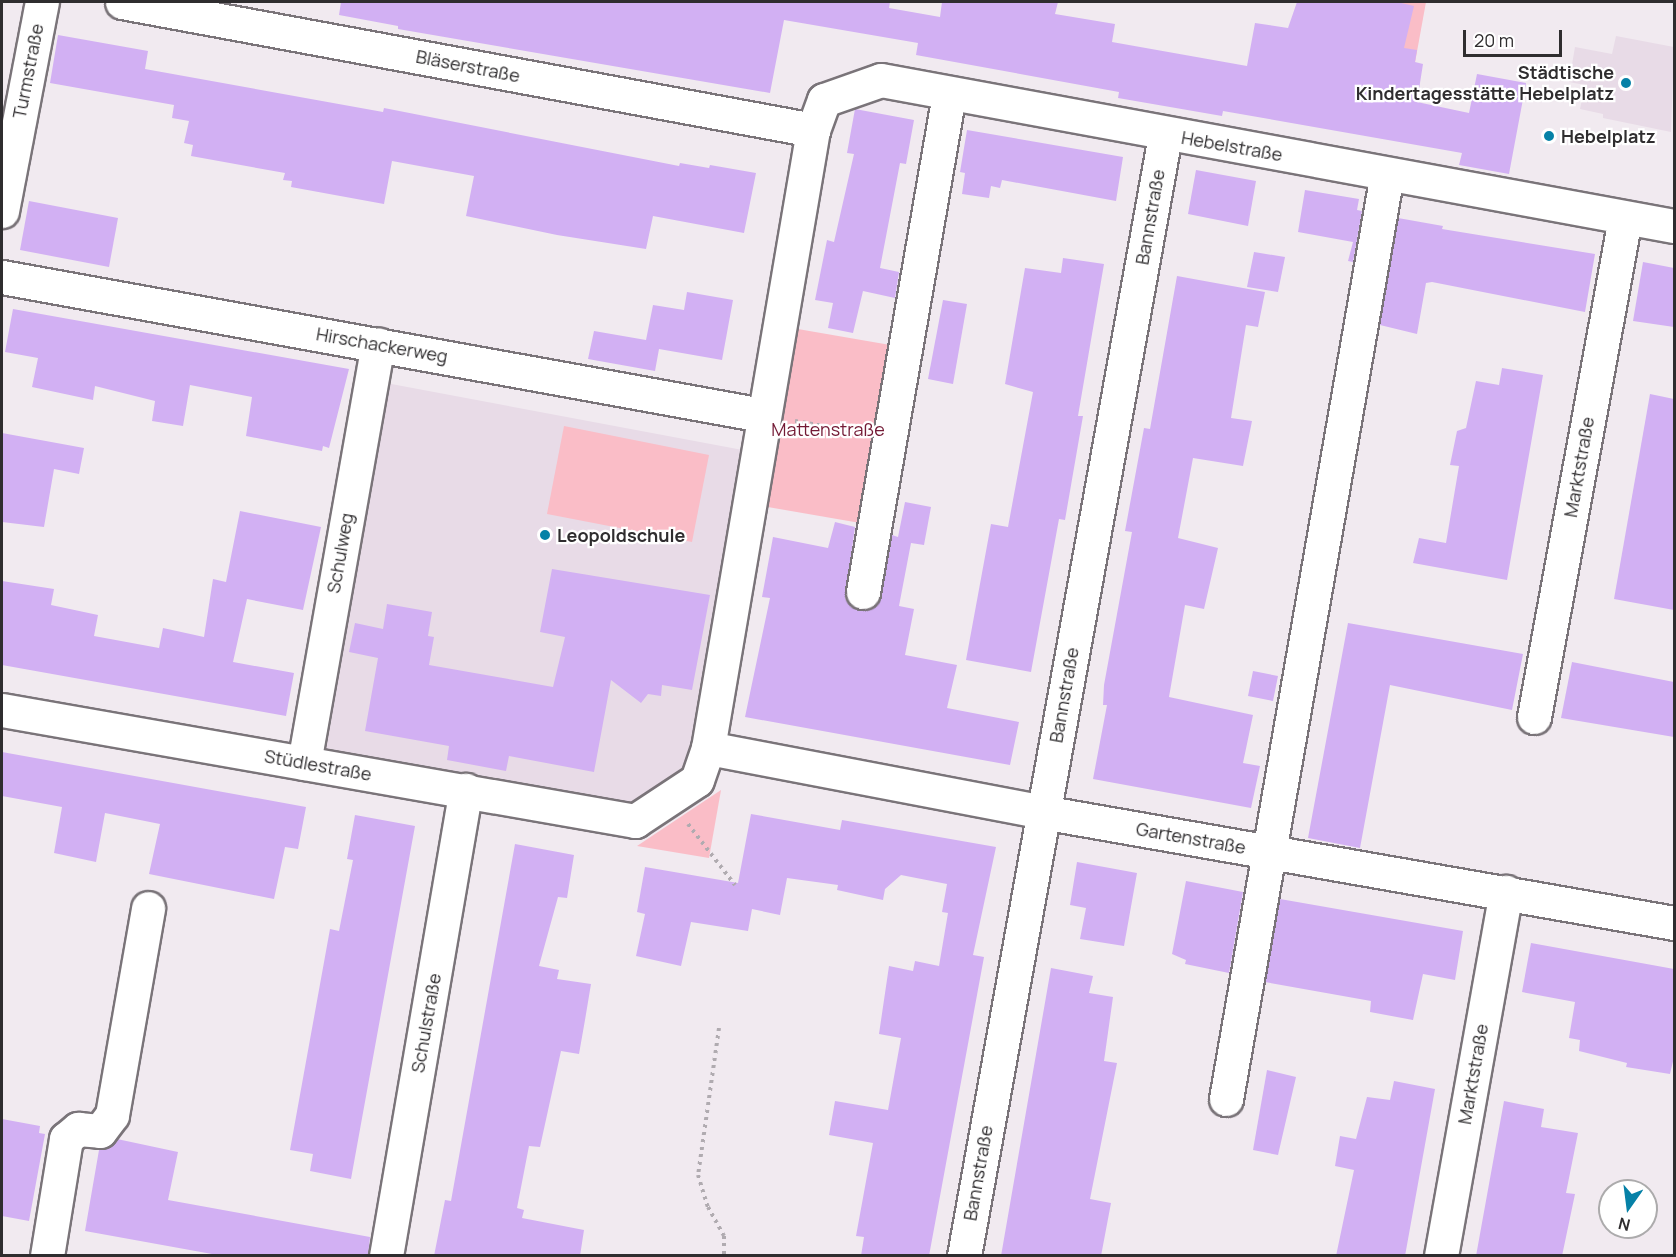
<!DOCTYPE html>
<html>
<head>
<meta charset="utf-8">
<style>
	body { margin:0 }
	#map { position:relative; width:1676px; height:1257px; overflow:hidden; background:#f1eaf0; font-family:Manrope,sans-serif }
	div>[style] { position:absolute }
	.built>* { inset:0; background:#e8dbe7 }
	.green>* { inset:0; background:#fabdc7 }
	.building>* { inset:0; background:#d2b0f3 }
	.path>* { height:4px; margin-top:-2px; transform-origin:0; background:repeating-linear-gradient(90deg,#b0abb0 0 3px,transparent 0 7.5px) }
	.roads { filter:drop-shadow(2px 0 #7a7479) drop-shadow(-2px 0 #7a7479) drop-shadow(0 2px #7a7479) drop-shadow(0 -2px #7a7479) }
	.minor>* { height:33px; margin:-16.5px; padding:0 16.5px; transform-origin:16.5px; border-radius:16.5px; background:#fff }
	.dots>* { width:16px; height:16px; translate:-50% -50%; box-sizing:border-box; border:3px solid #fff; border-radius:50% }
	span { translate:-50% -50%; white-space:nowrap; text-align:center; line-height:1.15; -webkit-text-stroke:4.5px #fff; paint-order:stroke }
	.street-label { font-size:18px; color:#2f2d2f }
	.poi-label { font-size:18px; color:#2f2d2f; font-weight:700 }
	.right { translate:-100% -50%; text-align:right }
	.left { translate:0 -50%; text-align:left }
	.park-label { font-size:18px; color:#731a35 }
	.frame { position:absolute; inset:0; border:3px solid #2f2d2f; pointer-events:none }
	.north { position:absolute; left:1598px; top:1179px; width:60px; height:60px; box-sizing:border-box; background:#fff; border:2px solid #acabac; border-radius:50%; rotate:194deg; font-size:16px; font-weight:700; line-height:24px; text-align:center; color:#2f2d2f }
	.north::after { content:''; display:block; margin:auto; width:21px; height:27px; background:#0681a7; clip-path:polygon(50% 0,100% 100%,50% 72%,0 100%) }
	.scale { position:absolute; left:1463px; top:30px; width:99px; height:27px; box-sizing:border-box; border:3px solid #2f2d2f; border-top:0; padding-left:8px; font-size:18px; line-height:21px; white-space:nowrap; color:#2f2d2f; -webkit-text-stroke:4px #fff; paint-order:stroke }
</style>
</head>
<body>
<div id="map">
	<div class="built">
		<div style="clip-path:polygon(1616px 36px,1674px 47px,1671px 132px,1603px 118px,1603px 114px,1580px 109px,1585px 85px,1569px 82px,1575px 47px,1612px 54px)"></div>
		<div style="clip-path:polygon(386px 383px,748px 451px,688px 772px,629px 805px,317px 750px)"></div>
	</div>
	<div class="green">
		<div style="clip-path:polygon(1398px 2px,1426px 2px,1408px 101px,1382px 96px)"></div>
		<div style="clip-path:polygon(792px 328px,896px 346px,866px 524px,762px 506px)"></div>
		<div style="clip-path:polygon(564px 426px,709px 455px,692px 542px,547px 514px)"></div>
		<div style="clip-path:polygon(721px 790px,709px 858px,637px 846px)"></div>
	</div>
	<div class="building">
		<div style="clip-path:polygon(341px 2px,890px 2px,889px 8px,940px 17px,942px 2px,1058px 2px,1055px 14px,1115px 24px,1112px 42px,1247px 66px,1255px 23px,1288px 28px,1297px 2px,1397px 2px,1414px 6px,1404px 48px,1417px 50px,1415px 62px,1423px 64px,1417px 102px,1469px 113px,1477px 74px,1526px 83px,1509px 174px,1459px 165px,1462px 153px,1223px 111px,1222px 116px,1118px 98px,1119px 92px,916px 55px,918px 43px,784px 20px,770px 93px,398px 29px,398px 26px,339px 15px)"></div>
		<div style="clip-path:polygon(58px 35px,148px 51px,145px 69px,383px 112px,384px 108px,679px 166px,680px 163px,709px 168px,710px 165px,756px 173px,744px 233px,653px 216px,646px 249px,557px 235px,466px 216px,474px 176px,392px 161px,384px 204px,291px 187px,292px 181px,283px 180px,285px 173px,191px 156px,193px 145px,184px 143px,189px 121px,172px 118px,174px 105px,50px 83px)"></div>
		<div style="clip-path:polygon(855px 109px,914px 120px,906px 164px,900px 163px,880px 268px,899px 272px,895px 298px,863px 291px,853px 333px,828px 328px,833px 303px,815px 300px,827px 240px,834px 242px,854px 154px,847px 153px)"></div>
		<div style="clip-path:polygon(967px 130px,1123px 157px,1116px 201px,1002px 180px,1000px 188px,991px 186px,989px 198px,962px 194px,965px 173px,960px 172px)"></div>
		<div style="clip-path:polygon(1196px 170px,1256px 181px,1248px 226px,1188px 214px)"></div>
		<div style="clip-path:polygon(1305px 190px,1359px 199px,1357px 210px,1362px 211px,1353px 262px,1348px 261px,1353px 242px,1298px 232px)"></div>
		<div style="clip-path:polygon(29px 201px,118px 218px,109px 267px,20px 250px)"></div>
		<div style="clip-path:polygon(1398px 218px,1443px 226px,1442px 229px,1595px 254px,1585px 312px,1432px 282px,1426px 283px,1417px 334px,1380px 325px)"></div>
		<div style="clip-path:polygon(1254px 252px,1285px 257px,1278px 292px,1247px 287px)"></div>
		<div style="clip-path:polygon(1063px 258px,1104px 264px,1078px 416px,1083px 416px,1065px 520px,1059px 519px,1031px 672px,966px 660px,991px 524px,1008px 527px,1033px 392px,1005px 384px,1025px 268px,1061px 273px)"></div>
		<div style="clip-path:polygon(1643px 262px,1674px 268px,1674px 327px,1633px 321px)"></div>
		<div style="clip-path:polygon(1177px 276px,1265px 292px,1258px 327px,1246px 325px,1231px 418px,1252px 421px,1243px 466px,1193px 458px,1178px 538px,1218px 548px,1204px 609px,1185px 605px,1169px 697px,1253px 715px,1243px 763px,1260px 766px,1251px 808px,1093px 779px,1107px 705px,1103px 705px,1104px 685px,1132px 532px,1125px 531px,1144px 428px,1150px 429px)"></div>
		<div style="clip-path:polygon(687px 292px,733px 300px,722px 360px,659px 349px,655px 371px,588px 359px,594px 331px,646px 340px,653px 305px,684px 310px)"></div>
		<div style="clip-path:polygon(943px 300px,967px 304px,953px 384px,928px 379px)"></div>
		<div style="clip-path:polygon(13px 309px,349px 369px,329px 448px,323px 446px,322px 451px,246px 436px,252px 397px,190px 385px,183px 426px,152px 421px,155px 401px,95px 386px,93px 400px,32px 387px,38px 358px,5px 352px)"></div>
		<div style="clip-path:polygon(1502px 368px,1543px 375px,1507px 580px,1413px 563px,1419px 538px,1446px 543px,1459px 466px,1450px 465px,1457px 431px,1466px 428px,1476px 381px,1499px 385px)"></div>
		<div style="clip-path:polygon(1650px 394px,1674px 399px,1674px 610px,1614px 599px)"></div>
		<div style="clip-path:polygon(2px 433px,84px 448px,79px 474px,54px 469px,44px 527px,2px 522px)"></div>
		<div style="clip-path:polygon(905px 502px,931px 507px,924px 545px,911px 543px,899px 606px,914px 609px,905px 655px,957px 665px,947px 708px,1019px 722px,1010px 765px,745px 717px,770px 598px,762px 597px,773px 537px,828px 548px,835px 522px,855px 527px,845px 598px,851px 607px,869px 610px,881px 596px,892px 535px,898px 537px)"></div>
		<div style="clip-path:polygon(240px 511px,321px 527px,303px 610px,247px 599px,233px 662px,294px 673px,286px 716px,2px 665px,2px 581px,54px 589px,51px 605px,98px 615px,94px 636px,159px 648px,163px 628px,204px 637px,213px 579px,226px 582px)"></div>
		<div style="clip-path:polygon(552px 569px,710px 595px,692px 690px,662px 685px,661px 696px,648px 694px,641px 703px,611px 680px,594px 772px,509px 756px,506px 771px,447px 760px,449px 746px,365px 731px,378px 658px,349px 652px,355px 623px,383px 629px,387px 604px,432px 612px,428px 636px,434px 637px,429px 665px,553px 687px,565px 637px,540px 632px)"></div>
		<div style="clip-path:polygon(1348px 623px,1523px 654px,1512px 710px,1390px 685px,1360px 848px,1308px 838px)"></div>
		<div style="clip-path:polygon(1572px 662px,1674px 682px,1674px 737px,1561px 718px)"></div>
		<div style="clip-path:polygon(1253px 671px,1278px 676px,1273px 701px,1248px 696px)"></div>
		<div style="clip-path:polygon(2px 752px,306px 807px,298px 849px,285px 847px,274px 899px,149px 874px,160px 824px,105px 813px,96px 862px,54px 853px,62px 807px,2px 796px)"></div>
		<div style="clip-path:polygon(751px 814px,840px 830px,842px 820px,996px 847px,973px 955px,984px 957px,929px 1256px,861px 1256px,864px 1237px,856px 1236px,873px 1143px,829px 1135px,835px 1101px,888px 1110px,901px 1038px,879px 1034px,889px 966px,913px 971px,915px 961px,939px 966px,948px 913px,942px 912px,947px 884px,901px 875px,885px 889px,883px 900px,837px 890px,838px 885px,787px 878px,780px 915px,752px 909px,748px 931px,691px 922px,681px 966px,636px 956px,645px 914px,637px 912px,645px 867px,738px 883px)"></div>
		<div style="clip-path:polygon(355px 815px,415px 826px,351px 1179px,310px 1171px,313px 1154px,290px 1150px,330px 929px,339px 931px,353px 860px,347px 859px)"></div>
		<div style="clip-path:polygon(515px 844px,574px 855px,567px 898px,558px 897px,539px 966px,559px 970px,557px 979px,591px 984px,585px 1020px,579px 1054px,561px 1051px,540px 1147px,529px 1146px,517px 1208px,524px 1210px,522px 1218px,584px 1230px,580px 1256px,434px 1256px,445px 1200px,451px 1201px)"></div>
		<div style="clip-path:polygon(1077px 862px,1137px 873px,1124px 946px,1080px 939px,1086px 908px,1070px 905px)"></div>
		<div style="clip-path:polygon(1186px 881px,1243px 892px,1229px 973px,1185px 964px,1186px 960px,1172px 954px)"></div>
		<div style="clip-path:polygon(1280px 899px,1463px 931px,1455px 980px,1423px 974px,1413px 1020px,1370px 1012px,1371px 1001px,1265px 982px)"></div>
		<div style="clip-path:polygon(1531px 943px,1674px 969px,1674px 1057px,1670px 1074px,1626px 1067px,1627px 1063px,1579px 1051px,1580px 1040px,1569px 1038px,1575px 1002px,1522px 992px)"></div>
		<div style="clip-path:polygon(1051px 968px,1093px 976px,1089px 993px,1113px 997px,1104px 1061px,1117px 1063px,1090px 1199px,1111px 1203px,1101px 1256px,1001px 1256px)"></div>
		<div style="clip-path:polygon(1267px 1070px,1296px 1077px,1278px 1155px,1253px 1150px)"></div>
		<div style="clip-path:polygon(1394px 1081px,1435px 1089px,1405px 1256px,1336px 1256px,1354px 1170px,1335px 1166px,1340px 1136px,1356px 1139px,1367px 1097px,1390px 1100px)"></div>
		<div style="clip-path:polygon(1504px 1101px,1544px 1109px,1541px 1127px,1578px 1133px,1566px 1193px,1575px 1194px,1562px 1256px,1476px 1256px)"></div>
		<div style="clip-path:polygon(2px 1119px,40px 1126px,39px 1133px,45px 1134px,29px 1221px,2px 1216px)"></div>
		<div style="clip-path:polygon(117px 1139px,178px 1152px,168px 1200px,370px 1237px,368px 1256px,223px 1256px,85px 1231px,99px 1150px)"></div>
	</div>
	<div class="path">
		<div style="left:795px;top:421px;width:64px;rotate:9.9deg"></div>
		<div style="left:688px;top:824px;width:77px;rotate:52.4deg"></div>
		<div style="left:719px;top:1028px;width:148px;rotate:98.1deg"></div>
		<div style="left:698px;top:1175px;width:34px;rotate:73deg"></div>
		<div style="left:708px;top:1207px;width:33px;rotate:61deg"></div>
		<div style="left:724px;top:1236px;width:20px;rotate:90deg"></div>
	</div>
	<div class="roads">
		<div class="minor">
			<div style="left:122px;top:2px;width:703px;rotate:10.49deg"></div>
			<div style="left:2px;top:211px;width:213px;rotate:-79.2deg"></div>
			<div style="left:2px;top:277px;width:772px;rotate:10.29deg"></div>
			<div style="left:863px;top:592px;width:505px;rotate:-80.2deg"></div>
			<div style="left:2px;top:710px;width:643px;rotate:9.95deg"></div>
			<div style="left:635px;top:821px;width:74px;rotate:-33.5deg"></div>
			<div style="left:697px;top:780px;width:34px;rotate:-71deg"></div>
			<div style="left:708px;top:748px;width:627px;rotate:-80.36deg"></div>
			<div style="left:813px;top:130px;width:32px;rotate:-70deg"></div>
			<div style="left:824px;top:100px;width:60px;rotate:-19.3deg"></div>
			<div style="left:881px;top:80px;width:806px;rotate:10.43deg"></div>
			<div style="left:1534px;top:717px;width:507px;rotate:-79.66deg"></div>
			<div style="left:708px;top:748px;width:340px;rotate:10.8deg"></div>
			<div style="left:1042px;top:812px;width:642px;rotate:9.96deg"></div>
			<div style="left:304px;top:763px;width:425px;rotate:-80deg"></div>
			<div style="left:1226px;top:1099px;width:939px;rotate:-80.13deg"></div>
			<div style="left:47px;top:1256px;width:119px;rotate:-80.8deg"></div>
			<div style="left:66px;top:1139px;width:16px;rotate:-40deg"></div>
			<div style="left:78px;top:1129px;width:22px;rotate:5deg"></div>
			<div style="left:100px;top:1131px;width:20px;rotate:-53deg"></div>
			<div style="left:112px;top:1115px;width:210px;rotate:-80.1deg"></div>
			<div style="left:386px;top:1256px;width:473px;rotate:-80.3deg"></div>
			<div style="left:964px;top:1256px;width:1139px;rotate:-79.83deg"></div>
			<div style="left:1441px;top:1256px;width:370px;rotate:-79.9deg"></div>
		</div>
	</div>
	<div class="dots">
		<div style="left:1626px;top:83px;background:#0681a7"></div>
		<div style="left:1549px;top:136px;background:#0681a7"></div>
		<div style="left:545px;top:535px;background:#0681a7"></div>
	</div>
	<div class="street-label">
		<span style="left:468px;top:66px;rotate:11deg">Bläserstraße</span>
		<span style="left:28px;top:71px;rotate:-79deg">Turmstraße</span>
		<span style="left:1232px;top:146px;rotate:10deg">Hebelstraße</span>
		<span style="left:1150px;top:217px;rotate:-80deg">Bannstraße</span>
		<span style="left:382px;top:345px;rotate:10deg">Hirschackerweg</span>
		<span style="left:1579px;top:467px;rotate:-80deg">Marktstraße</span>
		<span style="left:340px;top:553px;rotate:-80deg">Schulweg</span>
		<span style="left:1064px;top:695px;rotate:-80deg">Bannstraße</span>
		<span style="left:318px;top:765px;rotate:10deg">Stüdlestraße</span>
		<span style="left:1191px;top:838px;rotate:10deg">Gartenstraße</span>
		<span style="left:426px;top:1023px;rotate:-80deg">Schulstraße</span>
		<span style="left:1473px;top:1074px;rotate:-80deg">Marktstraße</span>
		<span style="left:978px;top:1173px;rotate:-80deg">Bannstraße</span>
	</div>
	<div class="poi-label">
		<span class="right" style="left:1614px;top:83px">Städtische<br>Kindertagesstätte Hebelplatz</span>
		<span class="left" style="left:1561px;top:136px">Hebelplatz</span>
		<span class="left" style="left:557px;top:535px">Leopoldschule</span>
	</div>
	<div class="park-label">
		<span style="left:828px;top:429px">Mattenstraße</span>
	</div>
	<div class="frame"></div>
	<div class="north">N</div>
	<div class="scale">20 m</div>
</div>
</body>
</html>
